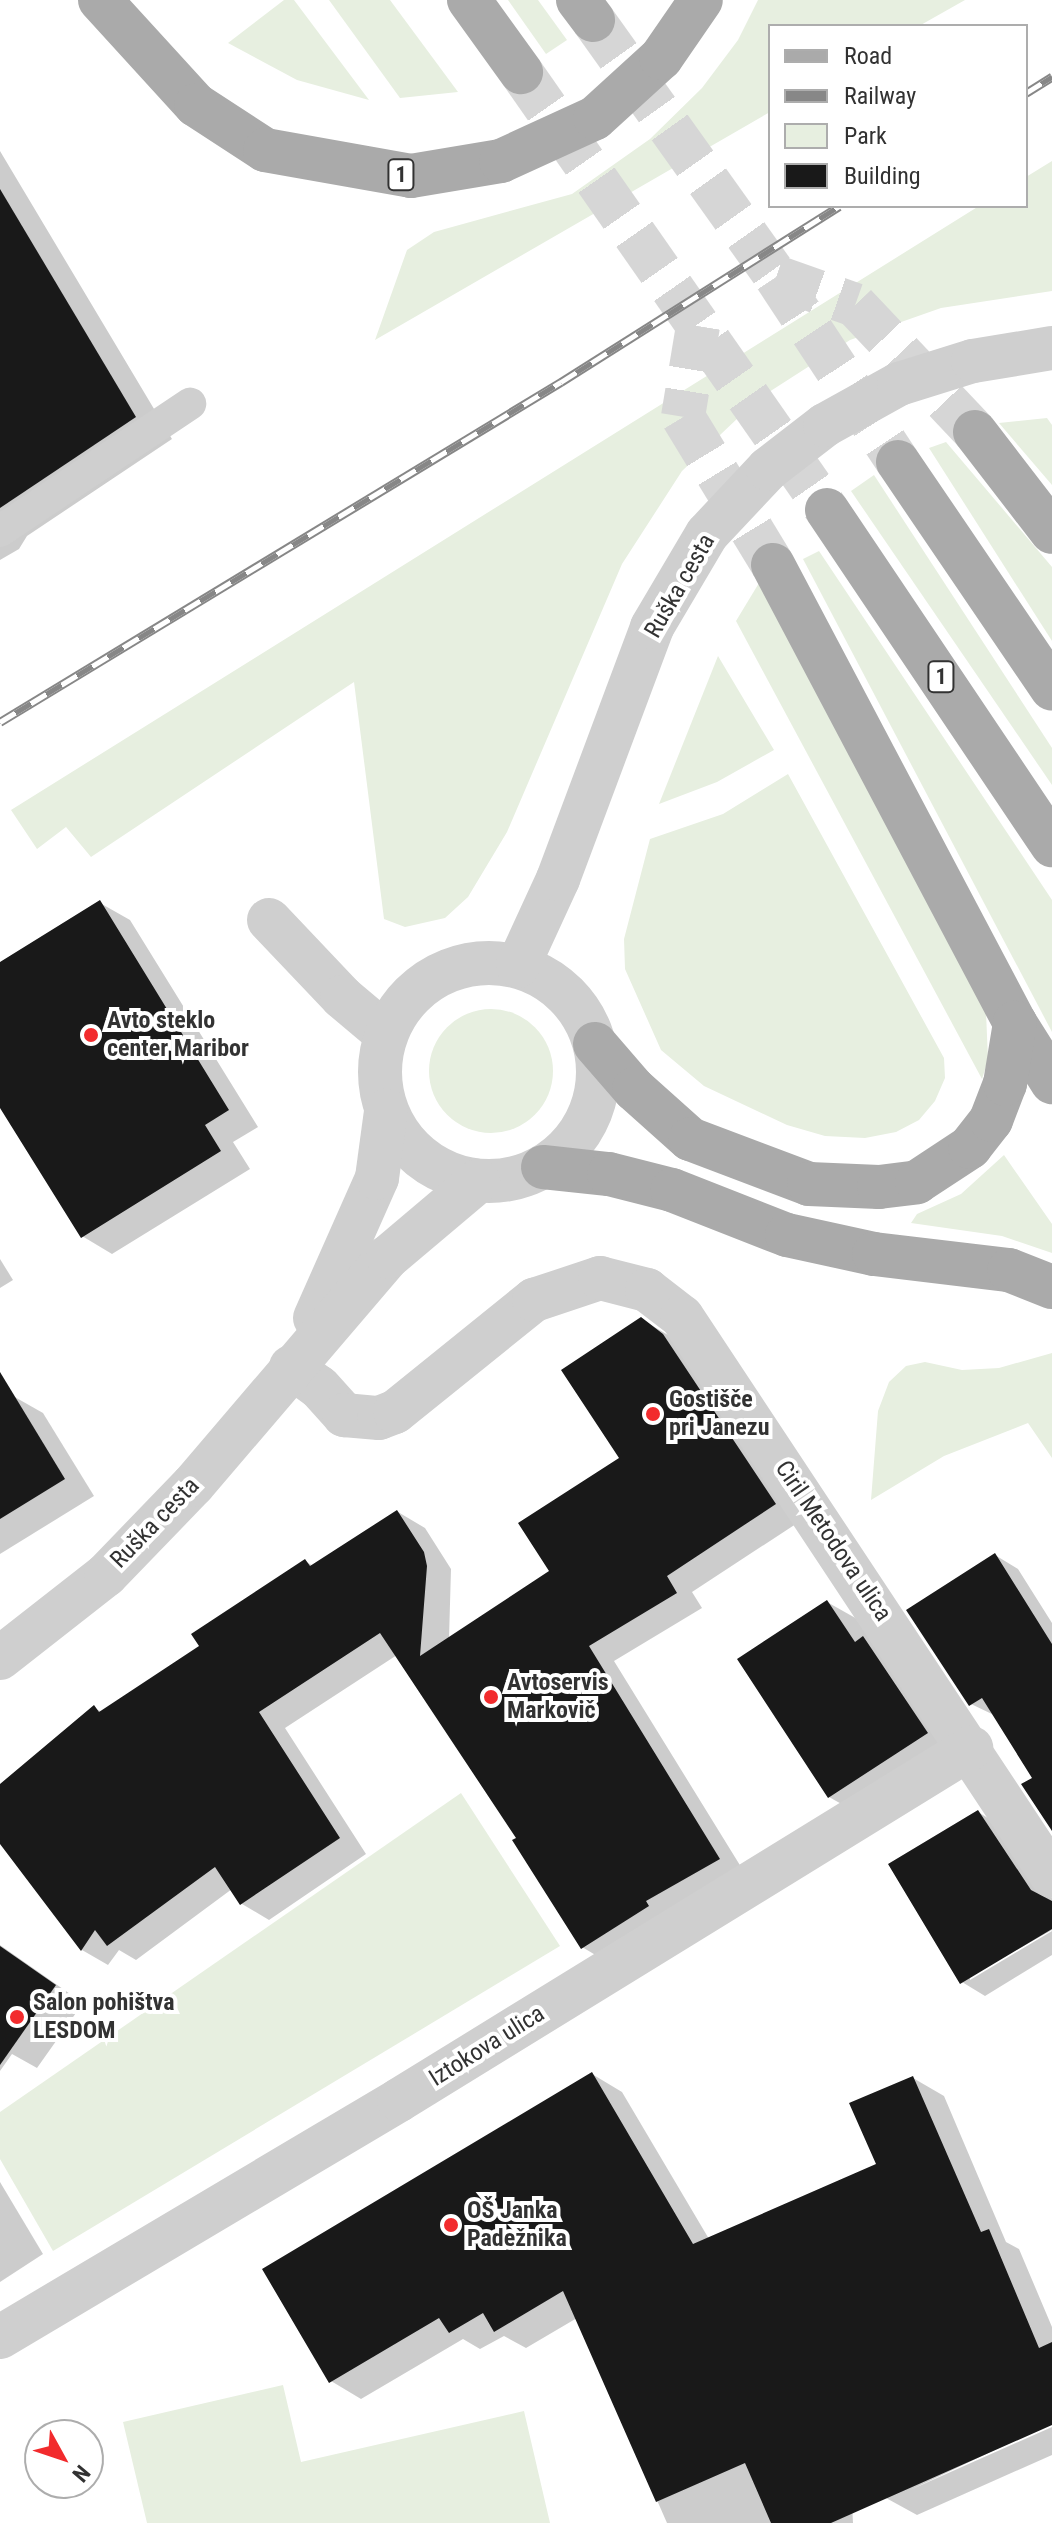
<!DOCTYPE html>
<html>
<head>
<meta charset="utf-8">
<style>
	body { margin:0 }
	#map { position:relative; width:1052px; height:2523px; overflow:hidden; background:#fff; font-family:"Roboto Condensed",sans-serif }
	div>[style] { position:absolute }
	.green>* { inset:0; background:#e7efe0 }
	.round { border-radius:50% }
	.shadow>* { inset:0; background:#0003 }
	.building>* { inset:0; background:#191919 }
	.primary-tunnel>* { height:44px; margin-top:-22px; transform-origin:0; background:repeating-linear-gradient(90deg,#d6d6d6 0 44px,transparent 0 66px) }
	.service>* { height:32px; margin:-16px; padding:0 16px; transform-origin:16px; border-radius:16px; background:#cfcfcf }
	.minor>* { height:44px; margin:-22px; padding:0 22px; transform-origin:22px; border-radius:22px; background:#cfcfcf }
	.tertiary>* { height:44px; margin:-22px; padding:0 22px; transform-origin:22px; border-radius:22px; background:#cfcfcf }
	.tertiary>.ring { margin:-22px; padding:0; box-sizing:content-box; background:none; border:44px solid #cfcfcf; border-radius:50% }
	.primary>* { height:44px; margin:-22px; padding:0 22px; transform-origin:22px; border-radius:22px; background:#aaa }
	.rail>* { height:9px; margin-top:-4.5px; transform-origin:0; background:repeating-linear-gradient(90deg,#fff 0 18px,#878787 0 36px); box-sizing:border-box; border-block:2px solid #878787 }
	.dots>* { width:22px; height:22px; translate:-50% -50%; box-sizing:border-box; border:4px solid #fff; border-radius:50% }
	span { translate:-50% -50%; white-space:nowrap; text-align:center; line-height:1.15; -webkit-text-stroke:8px #fff; paint-order:stroke }
	.shield-label span { padding:2px 6px; background:#fff; border:2px solid; border-radius:6px; -webkit-text-stroke-width:0 }
	.shield-label { font-size:22px; color:#323232; font-weight:700 }
	.street-label { font-size:24px; color:#323232 }
	.poi-label { font-size:24px; color:#323232; font-weight:700 }
	.left { translate:0 -50%; text-align:left }
	.legend { position:absolute; left:768px; top:24px; width:260px; height:184px; box-sizing:border-box; background:#fff; border:2px solid #adadad; margin:0; padding:10px 14px; list-style:none; font-size:24px; color:#323232 }
	.legend li { display:flex; align-items:center; gap:16px; height:40px }
	.legend b { width:40px; border:2px solid #adadad }
	.north { position:absolute; left:24px; top:2419px; width:80px; height:80px; box-sizing:border-box; background:#fff; border:2px solid #adadad; border-radius:50%; rotate:130deg; font-size:22px; font-weight:700; line-height:32px; text-align:center; color:#323232 }
	.north::after { content:''; display:block; margin:auto; width:28px; height:36px; background:#f22b2d; clip-path:polygon(50% 0,100% 100%,50% 72%,0 100%) }
</style>
</head>
<body>
<div id="map">
	<div class="green">
		<div style="clip-path:polygon(284px 0,294px 0,369px 100px,297px 80px,228px 43px)"></div>
		<div style="clip-path:polygon(329px 0,390px 0,458px 92px,400px 98px)"></div>
		<div style="clip-path:polygon(508px 0,538px 0,567px 40px,546px 54px)"></div>
		<div style="clip-path:polygon(758px 0,965px 0,919px 26px,770px 26px,770px 112px,375px 340px,407px 250px,434px 232px,572px 194px,650px 139px,702px 88px,738px 40px)"></div>
		<div style="clip-path:polygon(1052px 161px,1052px 291px,941px 308px,850px 340px,758px 399px,682px 471px,622px 564px,507px 832px,468px 897px,445px 918px,405px 927px,384px 919px,354px 682px,91px 857px,66px 827px,37px 849px,11px 810px,979px 206px,1026px 206px,1026px 177px)"></div>
		<div style="clip-path:polygon(1047px 418px,1052px 425px,1052px 485px,999px 423px)"></div>
		<div style="clip-path:polygon(946px 442px,1052px 567px,1052px 641px,929px 448px)"></div>
		<div style="clip-path:polygon(874px 475px,1052px 748px,1052px 785px,851px 491px)"></div>
		<div style="clip-path:polygon(819px 551px,1052px 900px,1052px 1032px,803px 559px)"></div>
		<div style="clip-path:polygon(762px 578px,986px 1012px,988px 1060px,982px 1079px,736px 621px)"></div>
		<div style="clip-path:polygon(718px 656px,774px 750px,717px 782px,659px 804px)"></div>
		<div style="clip-path:polygon(788px 774px,944px 1058px,945px 1078px,935px 1101px,919px 1120px,896px 1132px,865px 1138px,825px 1136px,787px 1125px,704px 1086px,661px 1050px,625px 969px,624px 939px,650px 839px,723px 814px)"></div>
		<div class="round" style="left:429px;top:1009px;width:124px;height:124px"></div>
		<div style="clip-path:polygon(1004px 1155px,1052px 1224px,1052px 1253px,1002px 1236px,911px 1223px,917px 1214px,961px 1194px)"></div>
		<div style="clip-path:polygon(1052px 1353px,1052px 1458px,1028px 1423px,944px 1456px,871px 1500px,878px 1411px,889px 1382px,906px 1366px,925px 1362px,962px 1370px,999px 1368px)"></div>
		<div style="clip-path:polygon(461px 1793px,560px 1946px,53px 2251px,0 2159px,0 2112px)"></div>
		<div style="clip-path:polygon(283px 2385px,301px 2462px,524px 2411px,550px 2523px,147px 2523px,123px 2422px)"></div>
	</div>
	<div class="shadow">
		<div style="clip-path:polygon(0 151px,172px 439px,27px 536px,19px 549px,0 560px)"></div>
		<div style="clip-path:polygon(100px 903px,130px 920px,258px 1127px,233px 1142px,250px 1169px,112px 1254px,82px 1236px,0 1104px,0 965px)"></div>
		<div style="clip-path:polygon(0 1259px,13px 1280px,0 1288px)"></div>
		<div style="clip-path:polygon(641px 1319px,668px 1335px,802px 1520px,692px 1592px,702px 1608px,614px 1661px,746px 1875px,609px 1963px,582px 1947px,519px 1838px,397px 1655px,285px 1728px,366px 1854px,269px 1920px,242px 1904px,232px 1889px,136px 1960px,119px 1950px,108px 1965px,82px 1950px,0 1841px,0 1785px,94px 1708px,102px 1712px,202px 1647px,305px 1561px,313px 1566px,398px 1512px,425px 1528px,451px 1569px,449px 1639px,552px 1571px,622px 1458px)"></div>
		<div style="clip-path:polygon(13px 1396px,43px 1413px,94px 1496px,0 1554px,0 1404px)"></div>
		<div style="clip-path:polygon(995px 1555px,1018px 1569px,1052px 1623px,1052px 1831px,1035px 1778px,996px 1716px,971px 1704px)"></div>
		<div style="clip-path:polygon(827px 1602px,859px 1620px,958px 1752px,861px 1815px,829px 1797px)"></div>
		<div style="clip-path:polygon(978px 1812px,1001px 1826px,1052px 1898px,1052px 1930px,970px 1976px,970px 1980px,1052px 1931px,1052px 1955px,985px 1996px,962px 1982px)"></div>
		<div style="clip-path:polygon(0 1945px,83px 2003px,37px 2068px,12px 2054px,0 2071px)"></div>
		<div style="clip-path:polygon(592px 2074px,622px 2092px,709px 2239px,878px 2165px,913px 2078px,944px 2096px,1006px 2242px,1019px 2249px,1052px 2327px,1052px 2423px,910px 2490px,1052px 2427px,1052px 2455px,917px 2515px,886px 2498px,850px 2463px,853px 2523px,667px 2523px,577px 2318px,526px 2348px,504px 2336px,480px 2349px,463px 2339px,361px 2399px,331px 2381px)"></div>
		<div style="clip-path:polygon(0 2182px,43px 2254px,0 2282px)"></div>
	</div>
	<div class="building">
		<div style="clip-path:polygon(0 189px,136px 417px,0 508px)"></div>
		<div style="clip-path:polygon(100px 900px,229px 1110px,205px 1125px,221px 1151px,81px 1238px,0 1108px,0 962px)"></div>
		<div style="clip-path:polygon(641px 1317px,663px 1334px,776px 1504px,667px 1576px,677px 1593px,589px 1646px,720px 1859px,646px 1901px,649px 1906px,581px 1949px,512px 1840px,516px 1838px,380px 1633px,259px 1712px,340px 1838px,240px 1905px,215px 1867px,107px 1946px,95px 1930px,81px 1951px,0 1844px,0 1784px,94px 1705px,99px 1712px,199px 1646px,191px 1634px,305px 1559px,310px 1566px,397px 1510px,424px 1552px,427px 1566px,420px 1656px,549px 1571px,518px 1523px,619px 1458px,561px 1370px)"></div>
		<div style="clip-path:polygon(0 1372px,65px 1479px,0 1519px)"></div>
		<div style="clip-path:polygon(995px 1553px,1052px 1644px,1052px 1831px,1021px 1784px,1032px 1778px,982px 1698px,969px 1706px,906px 1610px)"></div>
		<div style="clip-path:polygon(827px 1600px,855px 1642px,863px 1636px,928px 1733px,828px 1798px,737px 1659px)"></div>
		<div style="clip-path:polygon(978px 1810px,1031px 1890px,1052px 1901px,1052px 1929px,960px 1984px,888px 1864px)"></div>
		<div style="clip-path:polygon(0 1946px,56px 1985px,0 2065px)"></div>
		<div style="clip-path:polygon(592px 2072px,693px 2244px,876px 2164px,849px 2103px,913px 2076px,981px 2232px,989px 2229px,1039px 2348px,1052px 2342px,1052px 2425px,831px 2523px,771px 2523px,745px 2463px,656px 2502px,563px 2291px,494px 2332px,483px 2313px,449px 2333px,439px 2318px,329px 2383px,262px 2269px)"></div>
	</div>
	<div class="primary-tunnel">
		<div style="left:593px;top:20px;width:315px;rotate:54.5deg"></div>
		<div style="left:776px;top:277px;width:222px;rotate:56.6deg"></div>
		<div style="left:521px;top:72px;width:534px;rotate:55.06deg"></div>
		<div style="left:776px;top:277px;width:84px;rotate:19.5deg"></div>
		<div style="left:855px;top:305px;width:175px;rotate:46.6deg"></div>
		<div style="left:698px;top:326px;width:92px;rotate:99.4deg"></div>
		<div style="left:683px;top:417px;width:173px;rotate:58.7deg"></div>
	</div>
	<div class="service">
		<div style="left:0;top:531px;width:229px;rotate:-33.8deg"></div>
	</div>
	<div class="minor">
		<div style="left:269px;top:920px;width:106px;rotate:46.5deg"></div>
		<div style="left:342px;top:997px;width:57px;rotate:40.1deg"></div>
		<div style="left:291px;top:1367px;width:34px;rotate:36deg"></div>
		<div style="left:319px;top:1387px;width:38px;rotate:48deg"></div>
		<div style="left:344px;top:1415px;width:35px;rotate:5deg"></div>
		<div style="left:379px;top:1418px;width:17px;rotate:-21deg"></div>
		<div style="left:395px;top:1412px;width:179px;rotate:-38.9deg"></div>
		<div style="left:534px;top:1300px;width:70px;rotate:-18.4deg"></div>
		<div style="left:600px;top:1278px;width:49px;rotate:14.3deg"></div>
		<div style="left:647px;top:1290px;width:44px;rotate:37.6deg"></div>
		<div style="left:682px;top:1317px;width:670px;rotate:56.5deg"></div>
		<div style="left:0;top:2337px;width:464px;rotate:-30.7deg"></div>
		<div style="left:399px;top:2100px;width:672px;rotate:-31.61deg"></div>
	</div>
	<div class="tertiary">
		<div class="ring" style="left:380px;top:963px;width:174px;height:174px"></div>
		<div style="left:518px;top:966px;width:96px;rotate:-65.3deg"></div>
		<div style="left:558px;top:879px;width:269px;rotate:-69.5deg"></div>
		<div style="left:652px;top:627px;width:108px;rotate:-59.4deg"></div>
		<div style="left:707px;top:534px;width:89px;rotate:-46.8deg"></div>
		<div style="left:768px;top:469px;width:72px;rotate:-37.7deg"></div>
		<div style="left:825px;top:425px;width:85px;rotate:-29deg"></div>
		<div style="left:899px;top:384px;width:77px;rotate:-17.3deg"></div>
		<div style="left:973px;top:361px;width:80px;rotate:-9.3deg"></div>
		<div style="left:315px;top:1318px;width:153px;rotate:-66.1deg"></div>
		<div style="left:377px;top:1178px;width:68px;rotate:-82.3deg"></div>
		<div style="left:0;top:1658px;width:135px;rotate:-38.1deg"></div>
		<div style="left:106px;top:1575px;width:125px;rotate:-46deg"></div>
		<div style="left:193px;top:1485px;width:300px;rotate:-49.5deg"></div>
		<div style="left:388px;top:1257px;width:118px;rotate:-40.2deg"></div>
	</div>
	<div class="primary">
		<div style="left:100px;top:0;width:142px;rotate:47.6deg"></div>
		<div style="left:196px;top:105px;width:82px;rotate:33.1deg"></div>
		<div style="left:265px;top:150px;width:148px;rotate:10.1deg"></div>
		<div style="left:411px;top:176px;width:91px;rotate:-9.5deg"></div>
		<div style="left:501px;top:161px;width:103px;rotate:-24.6deg"></div>
		<div style="left:595px;top:118px;width:89px;rotate:-42.3deg"></div>
		<div style="left:661px;top:58px;width:70px;rotate:-55.4deg"></div>
		<div style="left:469px;top:0;width:89px;rotate:54.2deg"></div>
		<div style="left:578px;top:0;width:25px;rotate:53deg"></div>
		<div style="left:975px;top:432px;width:126px;rotate:52.4deg"></div>
		<div style="left:898px;top:462px;width:274px;rotate:55.8deg"></div>
		<div style="left:827px;top:510px;width:404px;rotate:56.1deg"></div>
		<div style="left:773px;top:565px;width:518px;rotate:62.15deg"></div>
		<div style="left:1015px;top:1023px;width:70px;rotate:57.9deg"></div>
		<div style="left:595px;top:1044px;width:60px;rotate:49.1deg"></div>
		<div style="left:634px;top:1089px;width:75px;rotate:41.8deg"></div>
		<div style="left:690px;top:1139px;width:127px;rotate:20.7deg"></div>
		<div style="left:809px;top:1184px;width:70px;rotate:2.5deg"></div>
		<div style="left:879px;top:1187px;width:38px;rotate:-7deg"></div>
		<div style="left:917px;top:1182px;width:64px;rotate:-33.4deg"></div>
		<div style="left:970px;top:1147px;width:34px;rotate:-52deg"></div>
		<div style="left:991px;top:1120px;width:39px;rotate:-69deg"></div>
		<div style="left:1005px;top:1084px;width:62px;rotate:-80.7deg"></div>
		<div style="left:543px;top:1167px;width:66px;rotate:6.1deg"></div>
		<div style="left:609px;top:1174px;width:65px;rotate:14.3deg"></div>
		<div style="left:672px;top:1190px;width:123px;rotate:21.4deg"></div>
		<div style="left:787px;top:1235px;width:89px;rotate:12.3deg"></div>
		<div style="left:874px;top:1254px;width:136px;rotate:6.8deg"></div>
		<div style="left:1009px;top:1270px;width:46px;rotate:21.6deg"></div>
	</div>
	<div class="rail">
		<div style="left:1026px;top:93px;width:31px;rotate:-32deg"></div>
		<div style="left:0;top:722px;width:656px;rotate:-31.22deg"></div>
		<div style="left:561px;top:382px;width:329px;rotate:-32.3deg"></div>
	</div>
	<div class="dots">
		<div style="left:91px;top:1035px;background:#f22b2d"></div>
		<div style="left:653px;top:1414px;background:#f22b2d"></div>
		<div style="left:491px;top:1697px;background:#f22b2d"></div>
		<div style="left:17px;top:2017px;background:#f22b2d"></div>
		<div style="left:451px;top:2225px;background:#f22b2d"></div>
	</div>
	<div class="shield-label">
		<span style="left:401px;top:175px">1</span>
		<span style="left:941px;top:677px">1</span>
	</div>
	<div class="street-label">
		<span style="left:680px;top:586px;rotate:-60deg">Ruška cesta</span>
		<span style="left:155px;top:1523px;rotate:-46deg">Ruška cesta</span>
		<span style="left:833px;top:1541px;rotate:56deg">Ciril Metodova ulica</span>
		<span style="left:487px;top:2046px;rotate:-32deg">Iztokova ulica</span>
	</div>
	<div class="poi-label">
		<span class="left" style="left:107px;top:1035px">Avto steklo<br>center Maribor</span>
		<span class="left" style="left:669px;top:1414px">Gostišče<br>pri Janezu</span>
		<span class="left" style="left:507px;top:1697px">Avtoservis<br>Markovič</span>
		<span class="left" style="left:33px;top:2017px">Salon pohištva<br>LESDOM</span>
		<span class="left" style="left:467px;top:2225px">OŠ Janka<br>Padežnika</span>
	</div>
	<ul class="legend">
	<li><b style="height:10px;background:#aaa"></b>Road</li>
	<li><b style="height:10px;background:#878787"></b>Railway</li>
	<li><b style="height:22px;background:#e7efe0"></b>Park</li>
	<li><b style="height:22px;background:#191919"></b>Building</li>
	</ul>
	<div class="north">N</div>
</div>
</body>
</html>
